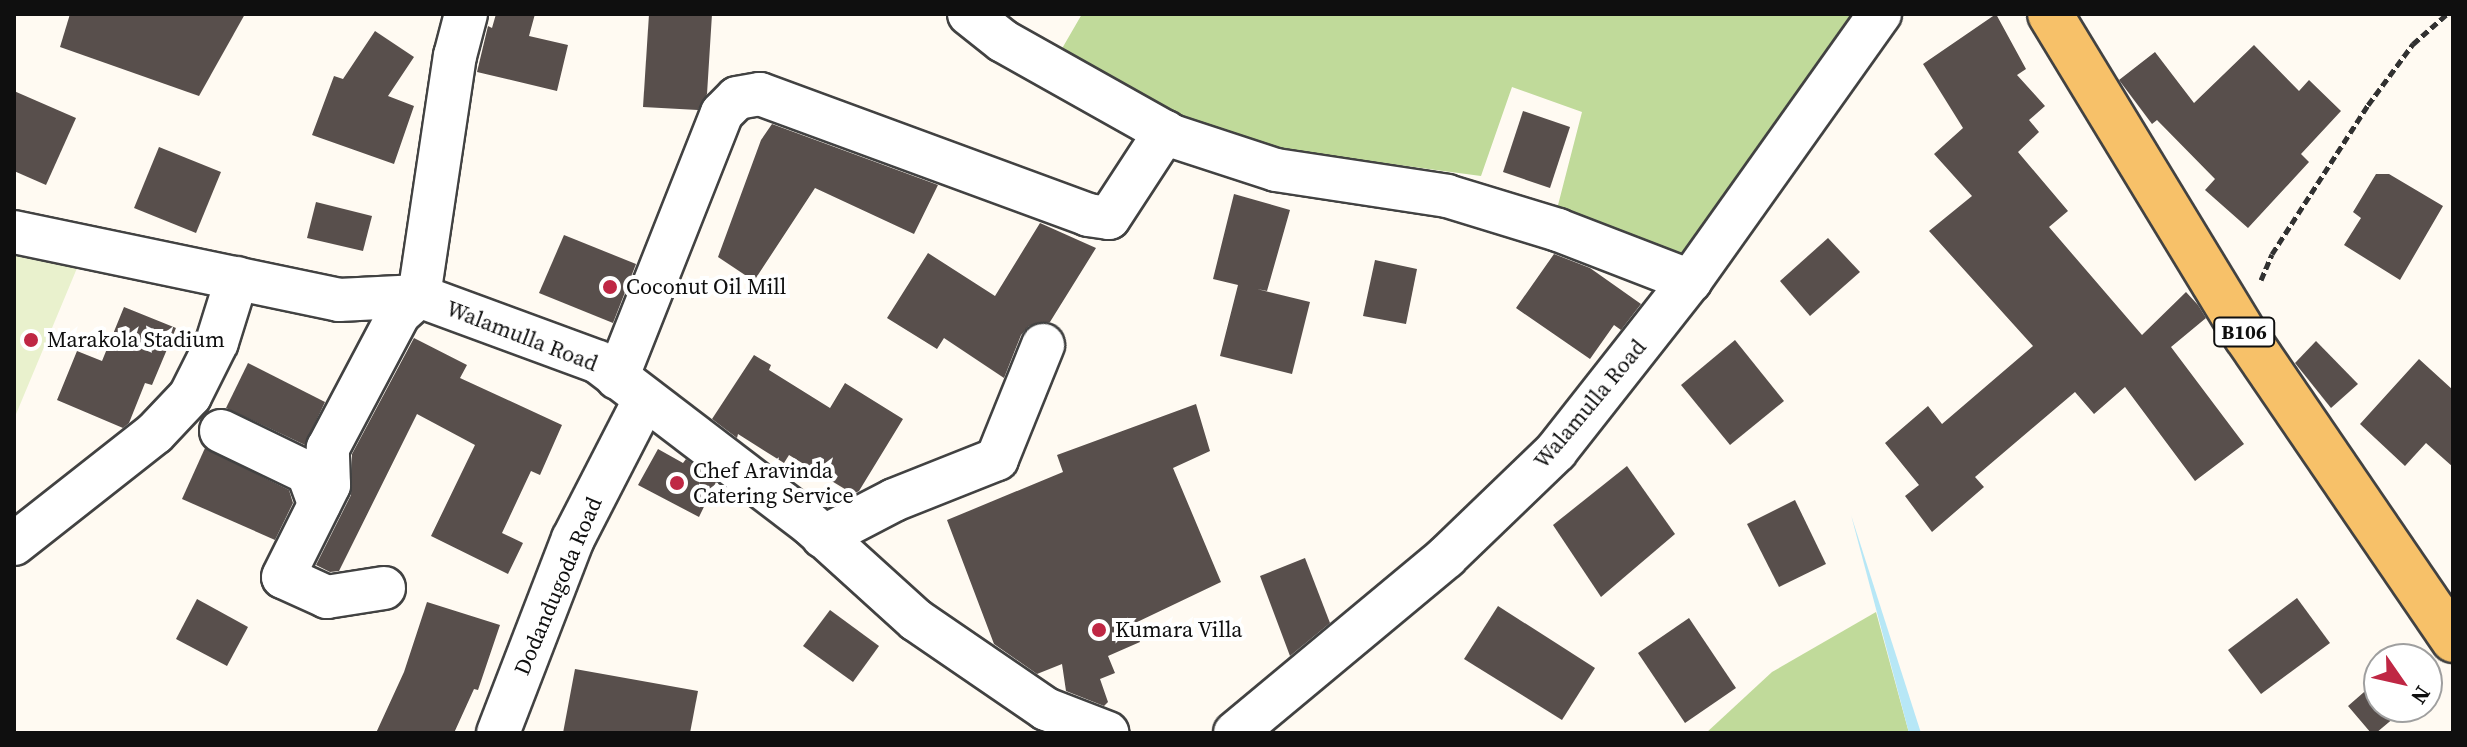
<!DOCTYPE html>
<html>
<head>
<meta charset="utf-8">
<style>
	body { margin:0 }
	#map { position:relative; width:2467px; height:747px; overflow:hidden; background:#fffaf2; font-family:"Source Serif 4",serif }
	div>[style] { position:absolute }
	.forest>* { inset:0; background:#c0da9a }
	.pitch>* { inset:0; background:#e9f1cd }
	.water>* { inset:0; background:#b7e7f6 }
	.building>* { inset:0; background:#584f4c }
	.path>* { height:5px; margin-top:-2.5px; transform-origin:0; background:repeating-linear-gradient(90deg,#313131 0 8px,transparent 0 12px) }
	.roads { filter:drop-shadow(2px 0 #424242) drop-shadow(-2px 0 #424242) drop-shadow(0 2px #424242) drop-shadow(0 -2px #424242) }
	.minor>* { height:42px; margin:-21px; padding:0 21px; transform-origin:21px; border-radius:21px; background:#fff }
	.major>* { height:44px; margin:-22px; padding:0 22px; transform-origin:22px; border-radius:22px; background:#f7c169 }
	.dots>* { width:22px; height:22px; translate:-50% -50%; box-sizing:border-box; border:4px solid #fff; border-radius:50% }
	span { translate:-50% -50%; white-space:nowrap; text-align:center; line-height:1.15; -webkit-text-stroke:8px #fff; paint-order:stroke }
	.shield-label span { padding:2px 6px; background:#fff; border:2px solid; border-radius:6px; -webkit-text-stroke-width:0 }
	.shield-label { font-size:20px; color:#0f0f0f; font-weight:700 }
	.poi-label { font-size:22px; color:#0f0f0f }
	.left { translate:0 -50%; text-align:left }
	.street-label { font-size:22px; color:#0f0f0f }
	.frame { position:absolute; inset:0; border:16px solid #0f0f0f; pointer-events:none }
	.north { position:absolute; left:2363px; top:643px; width:80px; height:80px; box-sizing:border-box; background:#fff; border:2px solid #9f9f9f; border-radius:50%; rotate:124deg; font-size:22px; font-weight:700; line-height:32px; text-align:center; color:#0f0f0f }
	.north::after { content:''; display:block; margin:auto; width:28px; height:36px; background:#bf2744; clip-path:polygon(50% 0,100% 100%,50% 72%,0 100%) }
</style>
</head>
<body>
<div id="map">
	<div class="forest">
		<div style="clip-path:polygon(1082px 14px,1867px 14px,1692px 261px,1557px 209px,1582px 112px,1512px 87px,1481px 176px,1286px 150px,1170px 117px,1060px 52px)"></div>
		<div style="clip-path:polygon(1876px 612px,1909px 733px,1706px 733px,1772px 672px)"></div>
	</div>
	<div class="pitch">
		<div style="clip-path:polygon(14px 248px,80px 261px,14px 419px)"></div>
	</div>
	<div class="water">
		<div style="clip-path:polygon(1851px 515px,1921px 733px,1909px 733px)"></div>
	</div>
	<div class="building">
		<div style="clip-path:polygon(70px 14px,245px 14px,199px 96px,60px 47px)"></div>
		<div style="clip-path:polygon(496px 14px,535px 14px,529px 36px,568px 45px,557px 91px,477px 72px,488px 26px,492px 28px)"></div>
		<div style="clip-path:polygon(649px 14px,712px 14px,707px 94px,698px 110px,643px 107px)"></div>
		<div style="clip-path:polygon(1996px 14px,2026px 69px,2017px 75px,2045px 106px,2029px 120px,2039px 132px,2018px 152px,2068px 211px,2049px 227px,2142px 335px,2186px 292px,2198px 305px,2206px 318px,2171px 347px,2244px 444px,2195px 481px,2125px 387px,2094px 414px,2075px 392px,1975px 477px,1984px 487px,1932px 532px,1905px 496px,1919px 485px,1885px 443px,1928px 406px,1942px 424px,2033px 346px,1929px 231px,1972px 196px,1934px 154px,1963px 128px,1923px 64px)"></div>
		<div style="clip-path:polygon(375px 31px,414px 57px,388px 96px,414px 106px,394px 164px,312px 135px,334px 76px,343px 79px)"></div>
		<div style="clip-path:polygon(2254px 45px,2299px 91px,2309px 80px,2341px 111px,2301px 154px,2309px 162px,2248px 228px,2205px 190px,2215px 179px,2157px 120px,2152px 124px,2119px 80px,2155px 52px,2194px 103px)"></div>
		<div style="clip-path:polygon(14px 91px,76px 118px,46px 185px,14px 171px)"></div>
		<div style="clip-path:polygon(1523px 111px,1570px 127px,1550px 188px,1503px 172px)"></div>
		<div style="clip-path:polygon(772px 124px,938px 185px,914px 234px,815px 188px,754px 281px,718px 257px,761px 140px)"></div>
		<div style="clip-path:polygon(159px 147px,221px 172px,196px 233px,134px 208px)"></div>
		<div style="clip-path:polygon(2376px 174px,2389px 174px,2443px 206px,2400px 280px,2344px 245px,2361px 218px,2353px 212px)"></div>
		<div style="clip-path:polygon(1234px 194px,1290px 210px,1267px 291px,1257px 289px,1310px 302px,1292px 374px,1220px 356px,1238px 285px,1213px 279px)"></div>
		<div style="clip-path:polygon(316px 202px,372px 216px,363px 251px,307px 238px)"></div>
		<div style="clip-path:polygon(1040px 223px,1096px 248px,1050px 322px,1029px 326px,1021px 335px,1004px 378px,944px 338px,937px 349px,887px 318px,928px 253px,995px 296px)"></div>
		<div style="clip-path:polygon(564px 235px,636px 264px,613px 323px,539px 293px)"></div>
		<div style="clip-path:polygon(1828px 238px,1860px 272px,1810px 316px,1780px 281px)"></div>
		<div style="clip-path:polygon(1554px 254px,1590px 268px,1641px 304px,1621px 330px,1614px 325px,1590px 359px,1516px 308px)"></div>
		<div style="clip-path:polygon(1375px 260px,1417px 269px,1406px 324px,1363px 316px)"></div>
		<div style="clip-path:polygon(124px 307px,176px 328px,152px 385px,145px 383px,129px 423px,123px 428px,57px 400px,77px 351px,102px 361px)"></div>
		<div style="clip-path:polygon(414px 338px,467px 365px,460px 378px,562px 425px,540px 475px,531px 471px,502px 533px,523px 543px,508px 574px,431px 536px,475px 445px,417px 414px,339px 571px,330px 572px,316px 565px,351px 495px,352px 454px)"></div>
		<div style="clip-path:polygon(1735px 340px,1784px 401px,1730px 445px,1681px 385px)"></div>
		<div style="clip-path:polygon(2316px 341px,2358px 384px,2331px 408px,2295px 363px)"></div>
		<div style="clip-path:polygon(754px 355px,771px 365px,769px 370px,830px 408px,845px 383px,903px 419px,859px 491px,853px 494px,789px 455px,784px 463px,738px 434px,737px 438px,712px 419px)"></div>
		<div style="clip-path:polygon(2419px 359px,2453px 390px,2453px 467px,2426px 443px,2405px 466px,2360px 424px)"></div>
		<div style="clip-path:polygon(248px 363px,325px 402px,305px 445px,226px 408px)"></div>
		<div style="clip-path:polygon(1196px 404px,1210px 451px,1173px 468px,1221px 582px,1133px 624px,1140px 642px,1108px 656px,1115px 673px,1100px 679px,1108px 702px,1104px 706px,1066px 691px,1062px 664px,1037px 674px,994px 644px,947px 520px,1063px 472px,1057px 455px)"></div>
		<div style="clip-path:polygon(205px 448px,289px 490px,293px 503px,275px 540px,182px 499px)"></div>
		<div style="clip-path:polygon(658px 449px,683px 463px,686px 459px,716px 482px,699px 517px,638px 485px)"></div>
		<div style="clip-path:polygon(1627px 466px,1675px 534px,1601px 597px,1553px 525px)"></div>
		<div style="clip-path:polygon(1795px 500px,1826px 564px,1779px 587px,1747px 524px)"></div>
		<div style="clip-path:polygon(1305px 558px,1330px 623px,1290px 656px,1260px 576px)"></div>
		<div style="clip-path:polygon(2297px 598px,2330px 643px,2261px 694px,2228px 650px)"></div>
		<div style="clip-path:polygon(197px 599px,248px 627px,227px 666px,176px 639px)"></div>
		<div style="clip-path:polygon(427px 602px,500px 625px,478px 690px,474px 689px,454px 733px,376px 733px,404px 672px)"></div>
		<div style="clip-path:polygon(1498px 606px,1595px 668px,1562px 720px,1464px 659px)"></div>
		<div style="clip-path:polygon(830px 610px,879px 646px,853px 682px,803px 646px)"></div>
		<div style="clip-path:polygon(1689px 618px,1736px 688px,1685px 723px,1638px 653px)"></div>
		<div style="clip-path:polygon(575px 669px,698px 691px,690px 733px,563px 733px)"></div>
		<div style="clip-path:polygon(2379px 679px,2379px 707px,2407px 707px,2376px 733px,2371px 733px,2348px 706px)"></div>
	</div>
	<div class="path">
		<div style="left:2261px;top:280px;width:28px;rotate:-67deg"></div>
		<div style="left:2272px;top:254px;width:177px;rotate:-57.2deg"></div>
		<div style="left:2368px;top:105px;width:76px;rotate:-53.6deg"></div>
		<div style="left:2413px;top:44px;width:45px;rotate:-41.4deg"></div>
	</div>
	<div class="roads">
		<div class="minor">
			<div style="left:969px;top:14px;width:43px;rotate:38.5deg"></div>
			<div style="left:1003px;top:41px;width:194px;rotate:29.3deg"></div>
			<div style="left:1172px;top:136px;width:109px;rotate:18.1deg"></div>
			<div style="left:1276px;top:170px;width:173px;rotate:8.6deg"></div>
			<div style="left:1447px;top:196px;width:116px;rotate:17deg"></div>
			<div style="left:1558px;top:230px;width:142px;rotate:21.1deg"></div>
			<div style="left:14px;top:232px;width:332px;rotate:11.8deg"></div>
			<div style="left:339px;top:300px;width:80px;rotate:-2.9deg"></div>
			<div style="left:419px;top:296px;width:191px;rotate:20.2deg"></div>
			<div style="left:598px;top:362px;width:267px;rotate:37.4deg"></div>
			<div style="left:810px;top:524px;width:143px;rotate:42.2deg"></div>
			<div style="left:916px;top:620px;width:158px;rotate:34.4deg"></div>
			<div style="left:1046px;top:709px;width:66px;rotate:21.2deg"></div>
			<div style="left:617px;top:378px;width:285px;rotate:-68.4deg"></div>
			<div style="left:722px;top:113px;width:21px;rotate:-45deg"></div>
			<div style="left:737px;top:98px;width:23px;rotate:-10deg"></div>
			<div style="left:760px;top:94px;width:350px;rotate:20.2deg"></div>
			<div style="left:1088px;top:215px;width:21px;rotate:8deg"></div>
			<div style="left:1109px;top:218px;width:103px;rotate:-56.9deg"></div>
			<div style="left:221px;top:431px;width:97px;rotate:25.8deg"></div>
			<div style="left:308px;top:473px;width:33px;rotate:70deg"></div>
			<div style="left:823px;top:537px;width:80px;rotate:-27.5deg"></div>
			<div style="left:894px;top:500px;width:111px;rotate:-21.7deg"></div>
			<div style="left:997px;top:459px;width:123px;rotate:-68deg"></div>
			<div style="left:14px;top:544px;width:179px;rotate:-38.2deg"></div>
			<div style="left:155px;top:433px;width:51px;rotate:-46.6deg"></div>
			<div style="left:190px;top:396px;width:60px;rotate:-63.4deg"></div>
			<div style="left:217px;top:342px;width:67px;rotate:-72.6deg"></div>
			<div style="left:384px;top:588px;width:58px;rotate:171deg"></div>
			<div style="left:327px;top:597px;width:48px;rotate:-155.6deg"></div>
			<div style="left:283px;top:577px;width:103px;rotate:-63.4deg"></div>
			<div style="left:329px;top:485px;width:37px;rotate:-92deg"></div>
			<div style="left:328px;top:448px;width:152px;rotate:-62.1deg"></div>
			<div style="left:399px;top:314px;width:27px;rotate:-42deg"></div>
			<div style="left:419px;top:296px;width:243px;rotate:-81.5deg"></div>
			<div style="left:455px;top:56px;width:43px;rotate:-75.3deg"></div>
			<div style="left:498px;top:733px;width:208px;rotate:-68.9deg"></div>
			<div style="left:573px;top:539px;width:157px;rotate:-62.8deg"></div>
			<div style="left:1235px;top:733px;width:275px;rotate:-39.8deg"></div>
			<div style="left:1446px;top:557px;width:153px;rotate:-43.9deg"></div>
			<div style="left:1556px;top:451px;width:216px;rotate:-51.8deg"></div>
			<div style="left:1690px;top:281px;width:328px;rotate:-54.6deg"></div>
		</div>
		<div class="major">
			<div style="left:2050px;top:14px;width:377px;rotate:58.7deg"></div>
			<div style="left:2246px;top:336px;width:368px;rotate:55.7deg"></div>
		</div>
	</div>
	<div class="dots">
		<div style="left:610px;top:287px;background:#bf2744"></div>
		<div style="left:31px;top:340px;background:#bf2744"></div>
		<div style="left:677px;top:483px;background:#bf2744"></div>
		<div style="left:1099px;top:630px;background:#bf2744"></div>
	</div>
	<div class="shield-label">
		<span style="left:2244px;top:332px">B106</span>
	</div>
	<div class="poi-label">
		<span class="left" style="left:626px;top:287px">Coconut Oil Mill</span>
		<span class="left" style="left:47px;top:340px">Marakola Stadium</span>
		<span class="left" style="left:693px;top:483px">Chef Aravinda<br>Catering Service</span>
		<span class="left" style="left:1115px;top:630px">Kumara Villa</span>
	</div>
	<div class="street-label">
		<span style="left:522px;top:336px;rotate:21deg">Walamulla Road</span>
		<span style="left:1590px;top:404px;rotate:-50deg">Walamulla Road</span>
		<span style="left:558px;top:586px;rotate:-67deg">Dodandugoda Road</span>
	</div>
	<div class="frame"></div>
	<div class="north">N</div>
</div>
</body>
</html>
